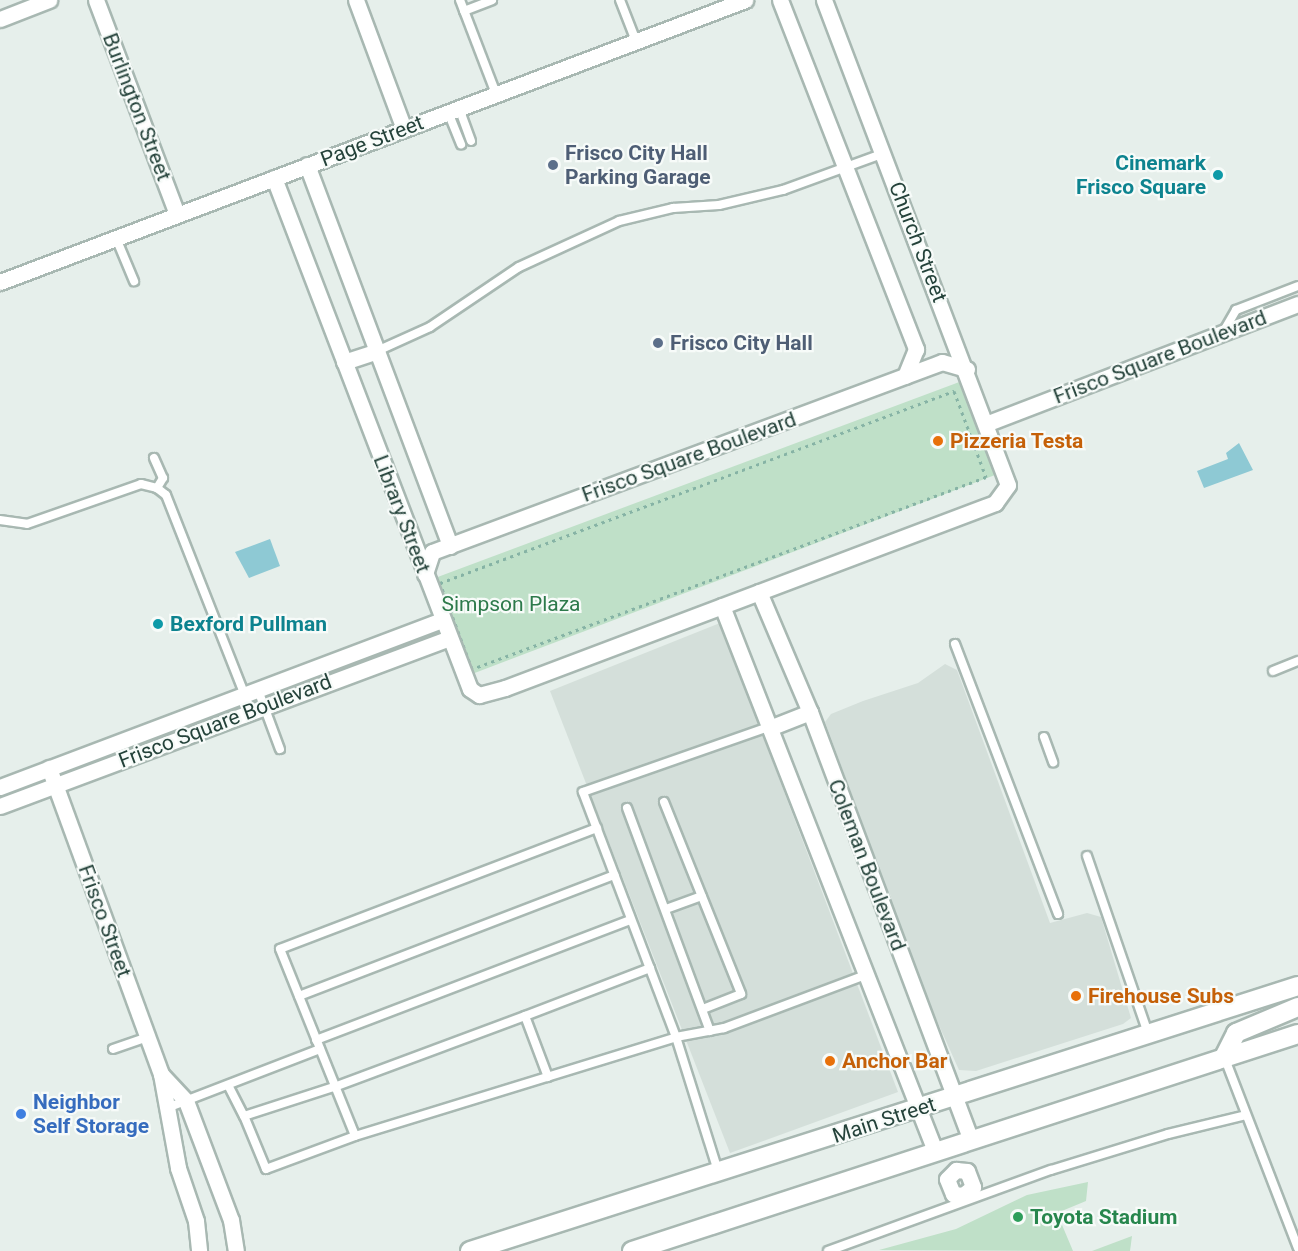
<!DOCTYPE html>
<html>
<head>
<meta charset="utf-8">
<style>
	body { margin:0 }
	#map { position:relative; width:1298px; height:1251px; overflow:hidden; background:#e6efeb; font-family:Roboto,sans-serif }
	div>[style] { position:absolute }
	.built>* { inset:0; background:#d4dfda }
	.green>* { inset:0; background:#bfe0c8 }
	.water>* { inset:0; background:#8ec9d4 }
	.path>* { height:3px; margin-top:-1.5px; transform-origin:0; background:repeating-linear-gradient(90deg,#86b3a5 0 3px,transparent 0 7.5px) }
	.roads { filter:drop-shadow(2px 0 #a8b8b2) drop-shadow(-2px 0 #a8b8b2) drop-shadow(0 2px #a8b8b2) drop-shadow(0 -2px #a8b8b2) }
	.lane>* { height:8px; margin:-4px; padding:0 4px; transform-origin:4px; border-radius:4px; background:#fff }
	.street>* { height:15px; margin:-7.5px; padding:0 7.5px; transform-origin:7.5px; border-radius:7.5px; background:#fff }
	.secondary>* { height:18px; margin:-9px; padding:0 9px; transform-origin:9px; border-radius:9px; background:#fff }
	.dots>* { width:16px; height:16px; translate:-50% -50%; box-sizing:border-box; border:3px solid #f7fbf9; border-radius:50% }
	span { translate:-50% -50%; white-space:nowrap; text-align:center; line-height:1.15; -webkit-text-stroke:4.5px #f7fbf9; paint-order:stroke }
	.street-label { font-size:21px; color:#24423a }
	.service-label { font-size:21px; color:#4e5e75; font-weight:700 }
	.left { translate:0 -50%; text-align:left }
	.culture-label { font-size:21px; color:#0d838f; font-weight:700 }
	.right { translate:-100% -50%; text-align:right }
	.food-label { font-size:21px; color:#c56008; font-weight:700 }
	.park-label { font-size:21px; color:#2d7a4b }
	.shop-label { font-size:21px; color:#366cbe; font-weight:700 }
	.leisure-label { font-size:21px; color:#27864d; font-weight:700 }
</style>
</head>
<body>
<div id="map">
	<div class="built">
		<div style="clip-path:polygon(720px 623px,898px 1092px,730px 1153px,550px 691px)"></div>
		<div style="clip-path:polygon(945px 664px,957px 670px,1050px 923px,1087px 913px,1101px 917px,1131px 1018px,1123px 1024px,976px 1071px,959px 1070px,929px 1003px,825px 722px,831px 714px,863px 701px,918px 683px)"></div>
	</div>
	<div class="green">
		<div style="clip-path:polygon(962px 381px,995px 475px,472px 674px,435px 578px)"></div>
		<div style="clip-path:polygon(1088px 1182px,1086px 1201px,1057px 1213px,1073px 1251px,879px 1250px,956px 1229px,1027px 1195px)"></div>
		<div style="clip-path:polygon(1132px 1236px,1130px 1251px,1092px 1251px)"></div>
	</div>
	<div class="water">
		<div style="clip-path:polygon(1239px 443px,1253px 470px,1204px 488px,1197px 471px,1228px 459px,1226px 453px)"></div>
		<div style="clip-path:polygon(270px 539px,280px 566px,249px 578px,235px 552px)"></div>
	</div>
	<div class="path">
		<div style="left:954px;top:391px;width:92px;rotate:69.6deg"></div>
		<div style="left:986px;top:477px;width:549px;rotate:159.52deg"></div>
		<div style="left:472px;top:669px;width:92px;rotate:-110.4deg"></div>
		<div style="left:440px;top:583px;width:549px;rotate:-20.48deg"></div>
	</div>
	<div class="roads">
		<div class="lane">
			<div style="left:460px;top:0;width:101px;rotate:69deg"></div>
			<div style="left:620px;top:0;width:44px;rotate:68.7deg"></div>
			<div style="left:464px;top:11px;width:30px;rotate:-21deg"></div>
			<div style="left:459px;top:108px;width:35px;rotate:70deg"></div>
			<div style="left:448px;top:112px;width:35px;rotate:68deg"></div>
			<div style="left:116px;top:238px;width:47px;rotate:67.3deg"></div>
			<div style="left:1225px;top:329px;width:22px;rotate:-60deg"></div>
			<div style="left:1236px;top:310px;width:66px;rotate:-21.2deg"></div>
			<div style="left:377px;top:351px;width:58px;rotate:-24.4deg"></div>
			<div style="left:430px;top:327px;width:107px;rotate:-34deg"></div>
			<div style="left:519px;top:267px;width:110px;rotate:-24.7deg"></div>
			<div style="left:619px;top:221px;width:56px;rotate:-13.5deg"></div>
			<div style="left:673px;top:208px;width:46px;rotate:-3.7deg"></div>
			<div style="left:719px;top:205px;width:66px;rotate:-13.2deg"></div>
			<div style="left:783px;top:190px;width:108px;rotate:-20.1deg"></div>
			<div style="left:154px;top:458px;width:22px;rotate:66deg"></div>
			<div style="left:163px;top:478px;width:12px;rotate:121deg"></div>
			<div style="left:0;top:520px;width:27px;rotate:8deg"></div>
			<div style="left:27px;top:524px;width:121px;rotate:-19.3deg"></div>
			<div style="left:141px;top:484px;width:16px;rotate:14deg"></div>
			<div style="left:157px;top:488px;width:11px;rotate:38deg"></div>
			<div style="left:166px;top:495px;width:232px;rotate:68.5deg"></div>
			<div style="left:955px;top:644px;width:289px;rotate:69.1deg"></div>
			<div style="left:1273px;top:671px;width:27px;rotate:-22deg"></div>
			<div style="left:258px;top:690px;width:63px;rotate:69.6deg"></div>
			<div style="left:1044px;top:737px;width:27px;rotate:70deg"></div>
			<div style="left:664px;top:802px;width:207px;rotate:68.1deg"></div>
			<div style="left:741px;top:994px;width:41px;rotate:158.5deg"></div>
			<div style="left:627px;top:808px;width:238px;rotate:69.6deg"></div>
			<div style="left:597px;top:828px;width:339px;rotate:159.1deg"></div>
			<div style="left:280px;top:949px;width:201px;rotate:68.1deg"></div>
			<div style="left:355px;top:1136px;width:336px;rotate:-17.1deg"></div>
			<div style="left:676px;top:1037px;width:49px;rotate:-10.6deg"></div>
			<div style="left:724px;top:1028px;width:152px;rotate:-20.5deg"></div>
			<div style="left:1087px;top:856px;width:187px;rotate:71deg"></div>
			<div style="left:666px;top:909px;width:38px;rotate:-20deg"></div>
			<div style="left:299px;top:996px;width:338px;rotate:-21deg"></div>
			<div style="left:316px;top:1040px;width:337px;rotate:-20.9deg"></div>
			<div style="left:113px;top:1049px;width:36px;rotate:-19deg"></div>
			<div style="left:1225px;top:1059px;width:203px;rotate:68.9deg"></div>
			<div style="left:548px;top:1077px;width:65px;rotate:-110.7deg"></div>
			<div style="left:525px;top:1016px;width:134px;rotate:-21deg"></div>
			<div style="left:228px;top:1085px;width:35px;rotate:63deg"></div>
			<div style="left:167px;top:1108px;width:164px;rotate:-21.1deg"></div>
			<div style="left:355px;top:1136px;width:95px;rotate:159.7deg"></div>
			<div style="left:266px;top:1169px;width:57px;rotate:-112.5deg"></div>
			<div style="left:244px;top:1116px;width:95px;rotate:-17.9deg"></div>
			<div style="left:334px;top:1087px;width:204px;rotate:-20.4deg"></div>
			<div style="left:718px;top:1171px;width:140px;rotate:-107.4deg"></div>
			<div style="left:676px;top:1037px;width:262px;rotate:-110.8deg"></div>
			<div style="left:583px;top:792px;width:197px;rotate:-19.3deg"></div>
			<div style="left:828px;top:1251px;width:237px;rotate:-20deg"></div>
			<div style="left:1051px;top:1170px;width:122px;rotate:-17.1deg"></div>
			<div style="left:1168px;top:1134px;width:80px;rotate:-13.7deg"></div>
		</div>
		<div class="street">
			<div style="left:96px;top:0;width:229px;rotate:69.3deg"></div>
			<div style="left:356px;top:0;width:138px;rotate:69.6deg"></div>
			<div style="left:780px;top:0;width:375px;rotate:68.7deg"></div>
			<div style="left:916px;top:349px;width:29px;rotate:112deg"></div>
			<div style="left:0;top:19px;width:53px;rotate:-21.2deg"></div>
			<div style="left:307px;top:165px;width:407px;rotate:69.4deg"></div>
			<div style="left:274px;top:178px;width:547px;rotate:69.02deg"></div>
			<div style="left:470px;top:689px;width:11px;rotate:34deg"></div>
			<div style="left:479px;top:695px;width:27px;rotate:-15deg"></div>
			<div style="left:505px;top:688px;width:524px;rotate:-20.68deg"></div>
			<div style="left:995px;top:503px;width:22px;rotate:-54deg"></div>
			<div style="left:1008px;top:485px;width:519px;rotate:-110.78deg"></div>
			<div style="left:0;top:282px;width:797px;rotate:-20.73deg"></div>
			<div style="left:344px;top:362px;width:35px;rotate:-18deg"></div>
			<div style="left:988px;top:423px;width:332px;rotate:-21deg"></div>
			<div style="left:425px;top:574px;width:23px;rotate:-72deg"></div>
			<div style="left:432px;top:552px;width:544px;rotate:-20.43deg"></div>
			<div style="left:942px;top:362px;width:26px;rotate:16deg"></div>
			<div style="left:759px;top:592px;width:130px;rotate:67deg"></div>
			<div style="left:810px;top:712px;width:457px;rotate:69.4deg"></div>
			<div style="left:722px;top:606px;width:585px;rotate:68.65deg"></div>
			<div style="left:772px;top:727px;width:41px;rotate:-21.5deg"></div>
			<div style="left:49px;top:768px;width:326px;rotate:69.9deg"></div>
			<div style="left:161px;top:1074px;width:96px;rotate:79.7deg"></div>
			<div style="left:178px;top:1168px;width:56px;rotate:71.2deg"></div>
			<div style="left:196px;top:1221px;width:30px;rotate:84deg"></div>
			<div style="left:0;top:787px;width:473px;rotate:-20.7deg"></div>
			<div style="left:0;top:806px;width:480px;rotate:-20.5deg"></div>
			<div style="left:161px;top:1074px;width:37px;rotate:47deg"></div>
			<div style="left:186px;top:1101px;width:127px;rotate:69.3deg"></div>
			<div style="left:231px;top:1220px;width:31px;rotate:81deg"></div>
			<div style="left:956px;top:1170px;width:11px;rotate:5deg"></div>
			<div style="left:967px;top:1171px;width:17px;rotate:69deg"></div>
			<div style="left:973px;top:1187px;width:13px;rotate:141deg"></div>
			<div style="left:963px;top:1195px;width:10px;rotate:-174deg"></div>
			<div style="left:953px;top:1194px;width:16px;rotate:-112deg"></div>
			<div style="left:947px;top:1179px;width:13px;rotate:-45deg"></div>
		</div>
		<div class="secondary">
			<div style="left:1224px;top:1057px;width:27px;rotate:-63deg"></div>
			<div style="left:1236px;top:1033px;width:67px;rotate:-22.8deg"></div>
			<div style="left:470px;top:1251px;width:869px;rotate:-17.75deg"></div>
			<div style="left:632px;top:1251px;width:700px;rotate:-18.05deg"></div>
		</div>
	</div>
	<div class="dots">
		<div style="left:553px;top:165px;background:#5c6f8a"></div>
		<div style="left:1218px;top:175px;background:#0f9aa8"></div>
		<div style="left:658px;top:343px;background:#5c6f8a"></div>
		<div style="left:938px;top:441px;background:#e8710a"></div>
		<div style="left:158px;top:624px;background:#0f9aa8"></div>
		<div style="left:1076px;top:996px;background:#e8710a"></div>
		<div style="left:830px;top:1061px;background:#e8710a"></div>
		<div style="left:21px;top:1114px;background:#3f7fe0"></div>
		<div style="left:1018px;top:1217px;background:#2e9e5b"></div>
	</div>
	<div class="street-label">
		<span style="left:137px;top:107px;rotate:69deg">Burlington Street</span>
		<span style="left:372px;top:141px;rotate:-21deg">Page Street</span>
		<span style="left:918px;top:242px;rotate:69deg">Church Street</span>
		<span style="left:1160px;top:357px;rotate:-21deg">Frisco Square Boulevard</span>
		<span style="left:689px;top:457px;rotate:-20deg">Frisco Square Boulevard</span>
		<span style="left:402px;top:514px;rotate:69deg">Library Street</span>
		<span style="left:225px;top:721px;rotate:-21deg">Frisco Square Boulevard</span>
		<span style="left:867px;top:865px;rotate:69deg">Coleman Boulevard</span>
		<span style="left:105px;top:921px;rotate:70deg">Frisco Street</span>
		<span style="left:884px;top:1120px;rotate:-18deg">Main Street</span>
	</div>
	<div class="service-label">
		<span class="left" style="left:565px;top:165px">Frisco City Hall<br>Parking Garage</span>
		<span class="left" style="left:670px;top:343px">Frisco City Hall</span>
	</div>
	<div class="culture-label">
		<span class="right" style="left:1206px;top:175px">Cinemark<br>Frisco Square</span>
		<span class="left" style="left:170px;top:624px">Bexford Pullman</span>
	</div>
	<div class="food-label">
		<span class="left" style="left:950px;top:441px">Pizzeria Testa</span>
		<span class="left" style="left:1088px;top:996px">Firehouse Subs</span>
		<span class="left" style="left:842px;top:1061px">Anchor Bar</span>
	</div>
	<div class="park-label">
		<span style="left:511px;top:604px">Simpson Plaza</span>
	</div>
	<div class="shop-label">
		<span class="left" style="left:33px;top:1114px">Neighbor<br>Self Storage</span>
	</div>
	<div class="leisure-label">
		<span class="left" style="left:1030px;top:1217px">Toyota Stadium</span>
	</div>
</div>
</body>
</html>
